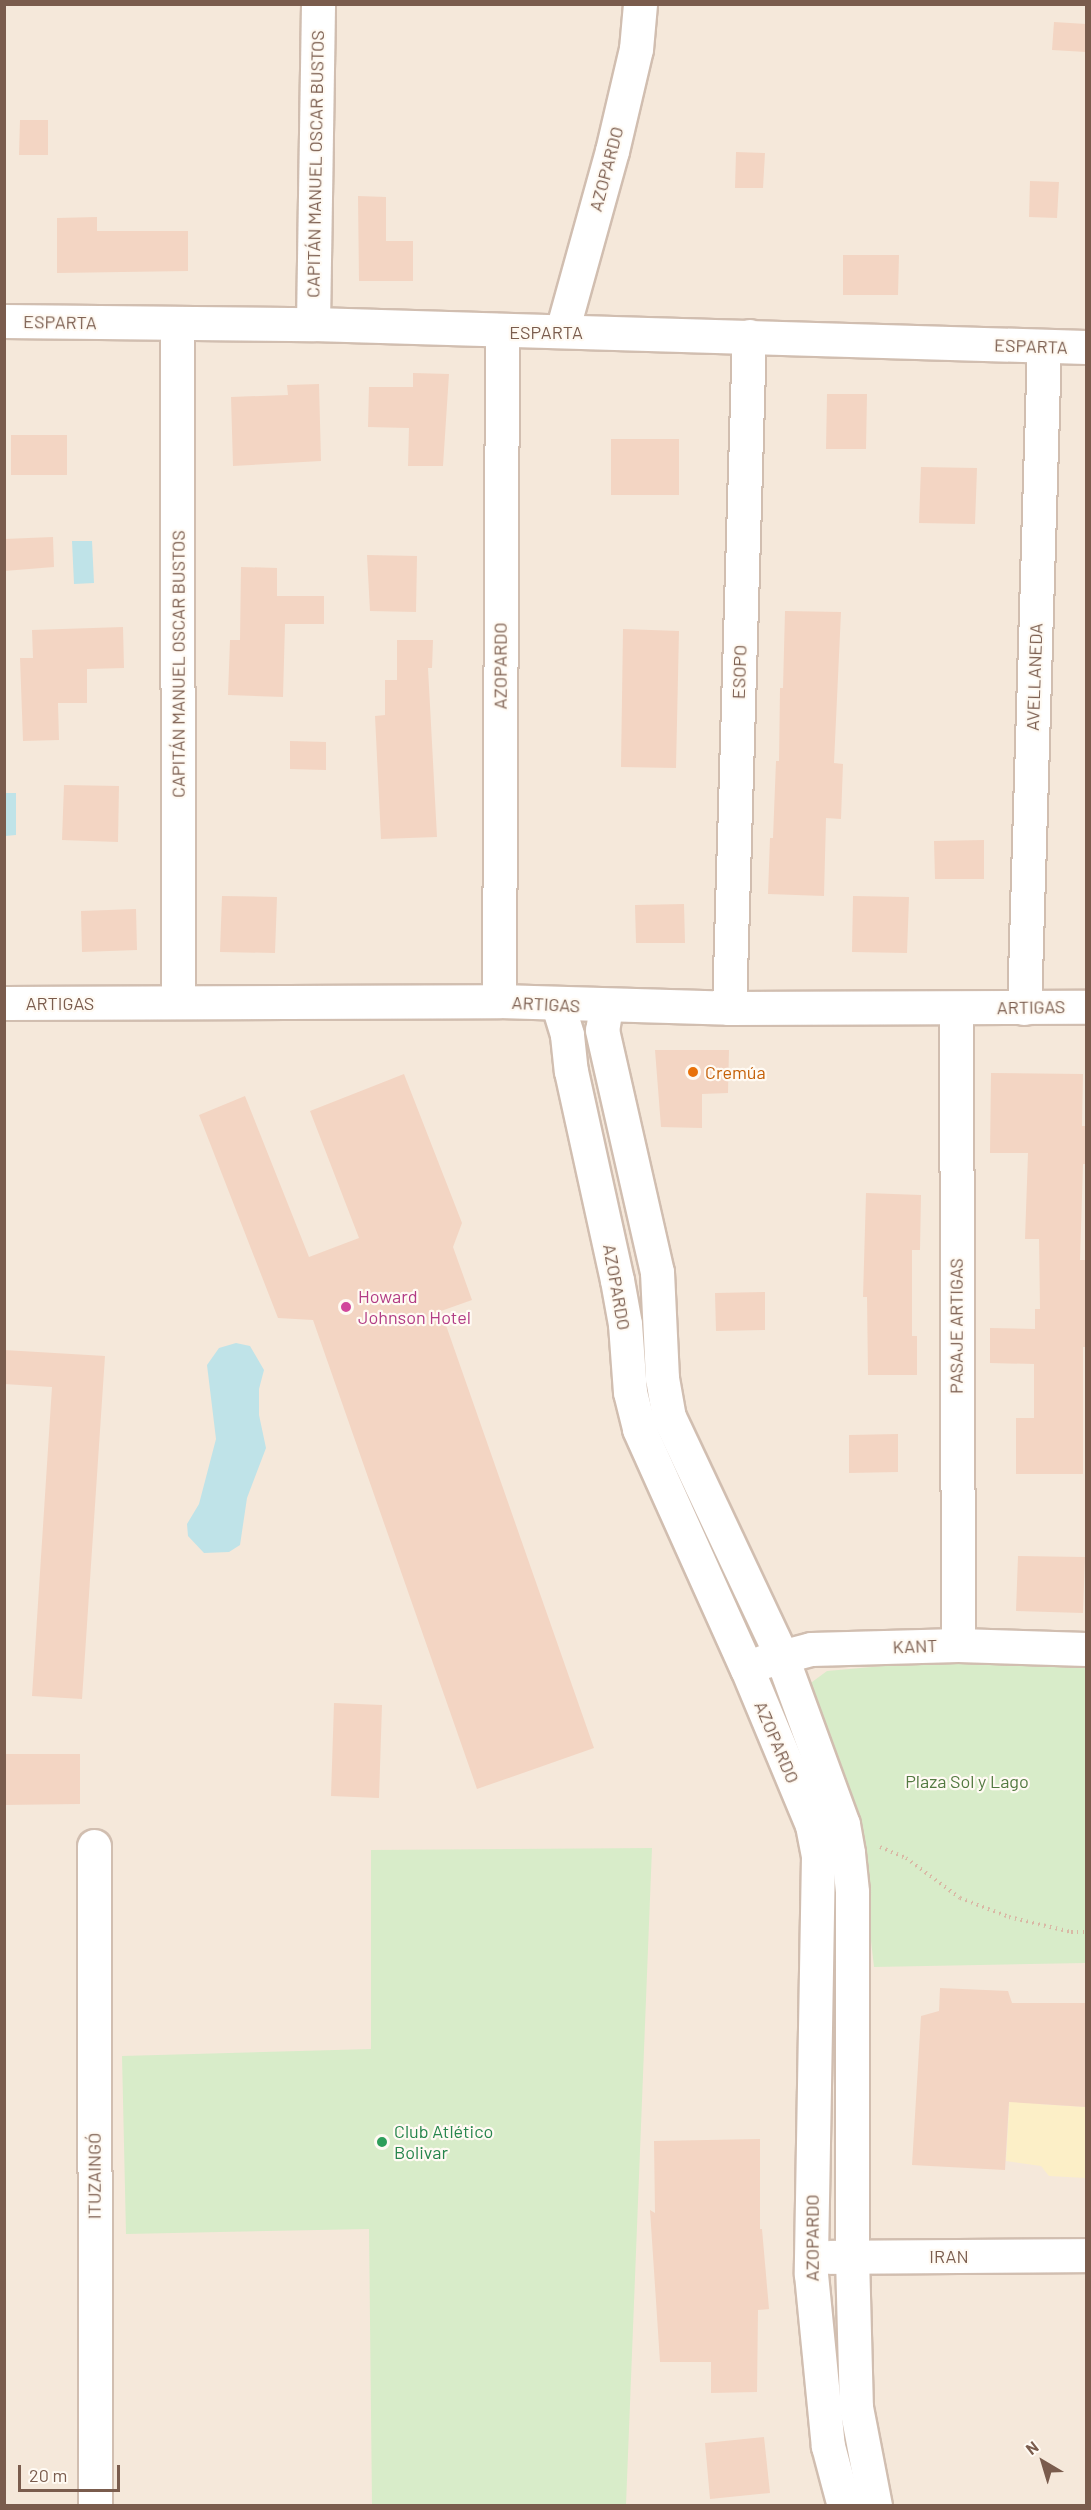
<!DOCTYPE html>
<html>
<head>
<meta charset="utf-8">
<style>
	body { margin:0 }
	#map { position:relative; width:1091px; height:2510px; overflow:hidden; background:#fdf6ec; font-family:Barlow,sans-serif }
	div>[style] { position:absolute }
	.residential>* { inset:0; background:#f5e8da }
	.green>* { inset:0; background:#d8ecc9 }
	.sand>* { inset:0; background:#fcefc7 }
	.water>* { inset:0; background:#bfe3e8 }
	.building>* { inset:0; background:#f3d5c3 }
	.path>* { height:4px; margin-top:-2px; transform-origin:0; background:repeating-linear-gradient(90deg,#d9b8a5 0 1.5px,transparent 0 6px) }
	.roads { filter:drop-shadow(2px 0 #d1beb0) drop-shadow(-2px 0 #d1beb0) drop-shadow(0 2px #d1beb0) drop-shadow(0 -2px #d1beb0) }
	.minor>* { height:33px; margin:-16.5px; padding:0 16.5px; transform-origin:16.5px; border-radius:16.5px; background:#fff }
	.dots>* { width:16px; height:16px; translate:-50% -50%; box-sizing:border-box; border:3px solid #fffaf3; border-radius:50% }
	span { translate:-50% -50%; white-space:nowrap; text-align:center; line-height:1.15; -webkit-text-stroke:4.5px #fffaf3; paint-order:stroke }
	.street-label { font-size:18px; color:#7a5c4d }
	.food-label { font-size:18px; color:#c56008 }
	.left { translate:0 -50%; text-align:left }
	.hotel-label { font-size:18px; color:#b23c85 }
	.park-label { font-size:18px; color:#537a41 }
	.leisure-label { font-size:18px; color:#27864d }
	.frame { position:absolute; inset:0; border:6px solid #7a5c4d; pointer-events:none }
	.north { position:absolute; left:1013px; top:2432px; width:60px; height:60px; -webkit-text-stroke:4px #fffaf3; paint-order:stroke; rotate:322deg; font-size:16px; font-weight:700; line-height:24px; text-align:center; color:#7a5c4d }
	.north::after { content:''; display:block; margin:auto; width:21px; height:27px; background:#7a5c4d; clip-path:polygon(50% 0,100% 100%,50% 72%,0 100%) }
	.scale { position:absolute; left:18px; top:2465px; width:102px; height:27px; box-sizing:border-box; border:3px solid #7a5c4d; border-top:0; padding-left:8px; font-size:18px; line-height:21px; white-space:nowrap; color:#7a5c4d; -webkit-text-stroke:4px #fffaf3; paint-order:stroke }
</style>
</head>
<body>
<div id="map">
	<div class="residential">
		<div style="clip-path:polygon(5px 5px,1086px 5px,1086px 2505px,5px 2505px)"></div>
	</div>
	<div class="green">
		<div style="clip-path:polygon(950px 1660px,1086px 1667px,1086px 1963px,874px 1967px,859px 1836px,808px 1685px,827px 1671px)"></div>
		<div style="clip-path:polygon(652px 1848px,626px 2505px,372px 2505px,369px 2229px,126px 2234px,122px 2056px,371px 2049px,371px 1850px)"></div>
	</div>
	<div class="sand">
		<div style="clip-path:polygon(1011px 2074px,1039px 2076px,1038px 2104px,1086px 2107px,1086px 2178px,1049px 2176px,1041px 2166px,1006px 2161px)"></div>
	</div>
	<div class="water">
		<div style="clip-path:polygon(92px 541px,94px 583px,74px 584px,72px 541px)"></div>
		<div style="clip-path:polygon(5px 793px,16px 793px,16px 835px,5px 836px)"></div>
		<div style="clip-path:polygon(236px 1343px,250px 1346px,264px 1370px,259px 1389px,259px 1415px,266px 1448px,247px 1498px,240px 1545px,229px 1552px,204px 1553px,188px 1536px,187px 1524px,199px 1504px,216px 1439px,207px 1365px,219px 1348px)"></div>
	</div>
	<div class="building">
		<div style="clip-path:polygon(1054px 22px,1086px 24px,1086px 52px,1052px 50px)"></div>
		<div style="clip-path:polygon(20px 120px,48px 120px,48px 155px,19px 155px)"></div>
		<div style="clip-path:polygon(736px 152px,765px 153px,763px 188px,735px 188px)"></div>
		<div style="clip-path:polygon(1030px 181px,1059px 182px,1057px 218px,1029px 217px)"></div>
		<div style="clip-path:polygon(358px 196px,386px 197px,386px 241px,413px 241px,413px 281px,359px 281px)"></div>
		<div style="clip-path:polygon(97px 217px,97px 231px,188px 231px,188px 271px,57px 273px,57px 218px)"></div>
		<div style="clip-path:polygon(843px 255px,899px 255px,898px 295px,843px 295px)"></div>
		<div style="clip-path:polygon(413px 373px,449px 374px,443px 466px,408px 466px,409px 428px,368px 427px,369px 387px,413px 387px)"></div>
		<div style="clip-path:polygon(319px 384px,321px 461px,233px 466px,231px 397px,288px 395px,287px 385px)"></div>
		<div style="clip-path:polygon(827px 394px,867px 394px,866px 449px,826px 449px)"></div>
		<div style="clip-path:polygon(11px 435px,67px 435px,67px 475px,11px 475px)"></div>
		<div style="clip-path:polygon(611px 439px,679px 439px,679px 495px,611px 495px)"></div>
		<div style="clip-path:polygon(921px 467px,977px 468px,975px 524px,919px 523px)"></div>
		<div style="clip-path:polygon(53px 537px,54px 567px,4px 571px,4px 539px)"></div>
		<div style="clip-path:polygon(367px 555px,417px 556px,416px 612px,370px 611px)"></div>
		<div style="clip-path:polygon(241px 567px,277px 568px,277px 596px,324px 596px,324px 624px,285px 624px,283px 697px,228px 695px,230px 640px,240px 640px)"></div>
		<div style="clip-path:polygon(785px 611px,841px 612px,834px 763px,843px 764px,841px 819px,826px 818px,824px 896px,768px 894px,770px 838px,773px 838px,776px 761px,779px 761px,780px 688px,783px 688px)"></div>
		<div style="clip-path:polygon(123px 627px,124px 668px,87px 669px,87px 703px,58px 703px,59px 740px,23px 741px,20px 658px,33px 658px,32px 630px)"></div>
		<div style="clip-path:polygon(623px 629px,679px 631px,676px 768px,621px 767px)"></div>
		<div style="clip-path:polygon(397px 640px,433px 640px,432px 668px,428px 668px,437px 837px,381px 839px,375px 716px,385px 715px,385px 680px,397px 680px)"></div>
		<div style="clip-path:polygon(290px 741px,326px 742px,326px 770px,290px 769px)"></div>
		<div style="clip-path:polygon(64px 785px,119px 786px,118px 842px,62px 840px)"></div>
		<div style="clip-path:polygon(984px 840px,984px 879px,935px 879px,934px 841px)"></div>
		<div style="clip-path:polygon(222px 896px,277px 897px,275px 953px,220px 952px)"></div>
		<div style="clip-path:polygon(853px 896px,909px 897px,907px 953px,852px 952px)"></div>
		<div style="clip-path:polygon(684px 904px,685px 943px,636px 943px,635px 905px)"></div>
		<div style="clip-path:polygon(136px 909px,137px 950px,82px 952px,81px 911px)"></div>
		<div style="clip-path:polygon(655px 1050px,729px 1050px,728px 1093px,702px 1094px,702px 1128px,661px 1127px)"></div>
		<div style="clip-path:polygon(991px 1073px,1083px 1074px,1082px 1126px,1086px 1126px,1086px 1164px,1083px 1164px,1080px 1260px,1086px 1260px,1085px 1347px,1083px 1347px,1083px 1474px,1016px 1474px,1016px 1418px,1034px 1418px,1034px 1364px,990px 1363px,990px 1328px,1035px 1329px,1035px 1309px,1040px 1309px,1039px 1239px,1025px 1239px,1028px 1153px,990px 1153px)"></div>
		<div style="clip-path:polygon(404px 1074px,462px 1223px,453px 1247px,472px 1300px,441px 1311px,594px 1748px,477px 1789px,313px 1320px,278px 1318px,199px 1115px,245px 1096px,309px 1257px,359px 1238px,310px 1111px)"></div>
		<div style="clip-path:polygon(866px 1193px,921px 1195px,920px 1250px,912px 1250px,912px 1336px,917px 1336px,917px 1375px,868px 1375px,867px 1297px,863px 1297px)"></div>
		<div style="clip-path:polygon(765px 1292px,765px 1330px,716px 1331px,715px 1293px)"></div>
		<div style="clip-path:polygon(4px 1350px,105px 1356px,82px 1699px,32px 1696px,52px 1387px,4px 1384px)"></div>
		<div style="clip-path:polygon(898px 1434px,898px 1472px,849px 1473px,849px 1435px)"></div>
		<div style="clip-path:polygon(1018px 1556px,1085px 1557px,1083px 1613px,1016px 1611px)"></div>
		<div style="clip-path:polygon(334px 1703px,382px 1705px,379px 1798px,331px 1796px)"></div>
		<div style="clip-path:polygon(4px 1754px,80px 1754px,80px 1804px,4px 1805px)"></div>
		<div style="clip-path:polygon(940px 1988px,1008px 1991px,1012px 2003px,1086px 2003px,1086px 2107px,1009px 2102px,1005px 2170px,912px 2165px,921px 2016px,939px 2011px)"></div>
		<div style="clip-path:polygon(760px 2139px,760px 2229px,762px 2229px,769px 2309px,758px 2310px,757px 2392px,711px 2393px,711px 2362px,660px 2362px,650px 2210px,655px 2213px,654px 2141px)"></div>
		<div style="clip-path:polygon(764px 2437px,770px 2493px,710px 2499px,705px 2443px)"></div>
	</div>
	<div class="path">
		<div style="left:880px;top:1847px;width:28px;rotate:23deg"></div>
		<div style="left:906px;top:1858px;width:67px;rotate:36.5deg"></div>
		<div style="left:960px;top:1898px;width:53px;rotate:21.2deg"></div>
		<div style="left:1009px;top:1917px;width:64px;rotate:13.6deg"></div>
		<div style="left:1071px;top:1932px;width:15px"></div>
	</div>
	<div class="roads">
		<div class="minor">
			<div style="left:4px;top:321px;width:309px;rotate:0.6deg"></div>
			<div style="left:313px;top:324px;width:773px;rotate:1.7deg"></div>
			<div style="left:313px;top:324px;width:320px;rotate:-89.1deg"></div>
			<div style="left:177px;top:325px;width:677px;rotate:89.92deg"></div>
			<div style="left:562px;top:331px;width:187px;rotate:-74.5deg"></div>
			<div style="left:612px;top:151px;width:105px;rotate:-76.8deg"></div>
			<div style="left:636px;top:49px;width:45px;rotate:-84.9deg"></div>
			<div style="left:499px;top:1001px;width:670px;rotate:-89.74deg"></div>
			<div style="left:4px;top:1003px;width:495px;rotate:-0.2deg"></div>
			<div style="left:499px;top:1001px;width:230px;rotate:1.7deg"></div>
			<div style="left:729px;top:1008px;width:357px;rotate:-0.2deg"></div>
			<div style="left:558px;top:1005px;width:31px;rotate:73deg"></div>
			<div style="left:567px;top:1035px;width:36px;rotate:84deg"></div>
			<div style="left:571px;top:1071px;width:214px;rotate:77.6deg"></div>
			<div style="left:617px;top:1280px;width:45px;rotate:79.7deg"></div>
			<div style="left:625px;top:1324px;width:68px;rotate:85.8deg"></div>
			<div style="left:630px;top:1392px;width:38px;rotate:76deg"></div>
			<div style="left:639px;top:1429px;width:263px;rotate:65.8deg"></div>
			<div style="left:747px;top:1669px;width:169px;rotate:67.4deg"></div>
			<div style="left:812px;top:1825px;width:32px;rotate:79deg"></div>
			<div style="left:818px;top:1856px;width:418px;rotate:91deg"></div>
			<div style="left:811px;top:2274px;width:173px;rotate:84.4deg"></div>
			<div style="left:828px;top:2446px;width:62px;rotate:75.1deg"></div>
			<div style="left:606px;top:1006px;width:24px;rotate:99deg"></div>
			<div style="left:602px;top:1030px;width:248px;rotate:77.2deg"></div>
			<div style="left:657px;top:1272px;width:106px;rotate:87.3deg"></div>
			<div style="left:662px;top:1378px;width:40px;rotate:80deg"></div>
			<div style="left:669px;top:1417px;width:263px;rotate:64.8deg"></div>
			<div style="left:781px;top:1655px;width:180px;rotate:69.9deg"></div>
			<div style="left:843px;top:1824px;width:29px;rotate:80deg"></div>
			<div style="left:848px;top:1853px;width:39px;rotate:84deg"></div>
			<div style="left:852px;top:1892px;width:365px;rotate:90deg"></div>
			<div style="left:852px;top:2257px;width:150px;rotate:88.5deg"></div>
			<div style="left:856px;top:2407px;width:101px;rotate:79.1deg"></div>
			<div style="left:729px;top:1008px;width:672px;rotate:-88.3deg"></div>
			<div style="left:956px;top:1008px;width:637px;rotate:89.82deg"></div>
			<div style="left:1024px;top:1008px;width:661px;rotate:-88.27deg"></div>
			<div style="left:762px;top:1662px;width:51px;rotate:-14.9deg"></div>
			<div style="left:811px;top:1649px;width:147px;rotate:-1.6deg"></div>
			<div style="left:958px;top:1645px;width:128px;rotate:1.8deg"></div>
			<div style="left:94px;top:1846px;width:660px;rotate:89.91deg"></div>
			<div style="left:830px;top:2257px;width:256px;rotate:-0.4deg"></div>
		</div>
	</div>
	<div class="dots">
		<div style="left:693px;top:1072px;background:#e8710a"></div>
		<div style="left:346px;top:1307px;background:#d1479c"></div>
		<div style="left:382px;top:2142px;background:#2e9e5b"></div>
	</div>
	<div class="street-label">
		<span style="left:315px;top:164px;rotate:-89deg">CAPITÁN MANUEL OSCAR BUSTOS</span>
		<span style="left:606px;top:169px;rotate:-75deg">AZOPARDO</span>
		<span style="left:60px;top:322px;rotate:1deg">ESPARTA</span>
		<span style="left:546px;top:332px">ESPARTA</span>
		<span style="left:1031px;top:346px;rotate:2deg">ESPARTA</span>
		<span style="left:178px;top:664px;rotate:-90deg">CAPITÁN MANUEL OSCAR BUSTOS</span>
		<span style="left:500px;top:666px;rotate:-90deg">AZOPARDO</span>
		<span style="left:739px;top:672px;rotate:-88deg">ESOPO</span>
		<span style="left:1034px;top:677px;rotate:-88deg">AVELLANEDA</span>
		<span style="left:60px;top:1003px">ARTIGAS</span>
		<span style="left:546px;top:1004px;rotate:3deg">ARTIGAS</span>
		<span style="left:1031px;top:1007px;rotate:-1deg">ARTIGAS</span>
		<span style="left:617px;top:1287px;rotate:80deg">AZOPARDO</span>
		<span style="left:956px;top:1326px;rotate:-90deg">PASAJE ARTIGAS</span>
		<span style="left:915px;top:1646px;rotate:-2deg">KANT</span>
		<span style="left:777px;top:1742px;rotate:67deg">AZOPARDO</span>
		<span style="left:94px;top:2176px;rotate:-90deg">ITUZAINGÓ</span>
		<span style="left:812px;top:2238px;rotate:-90deg">AZOPARDO</span>
		<span style="left:949px;top:2256px">IRAN</span>
	</div>
	<div class="food-label">
		<span class="left" style="left:705px;top:1072px">Cremúa</span>
	</div>
	<div class="hotel-label">
		<span class="left" style="left:358px;top:1307px">Howard<br>Johnson Hotel</span>
	</div>
	<div class="park-label">
		<span style="left:967px;top:1781px">Plaza Sol y Lago</span>
	</div>
	<div class="leisure-label">
		<span class="left" style="left:394px;top:2142px">Club Atlético<br>Bolivar</span>
	</div>
	<div class="frame"></div>
	<div class="north">N</div>
	<div class="scale">20 m</div>
</div>
</body>
</html>
